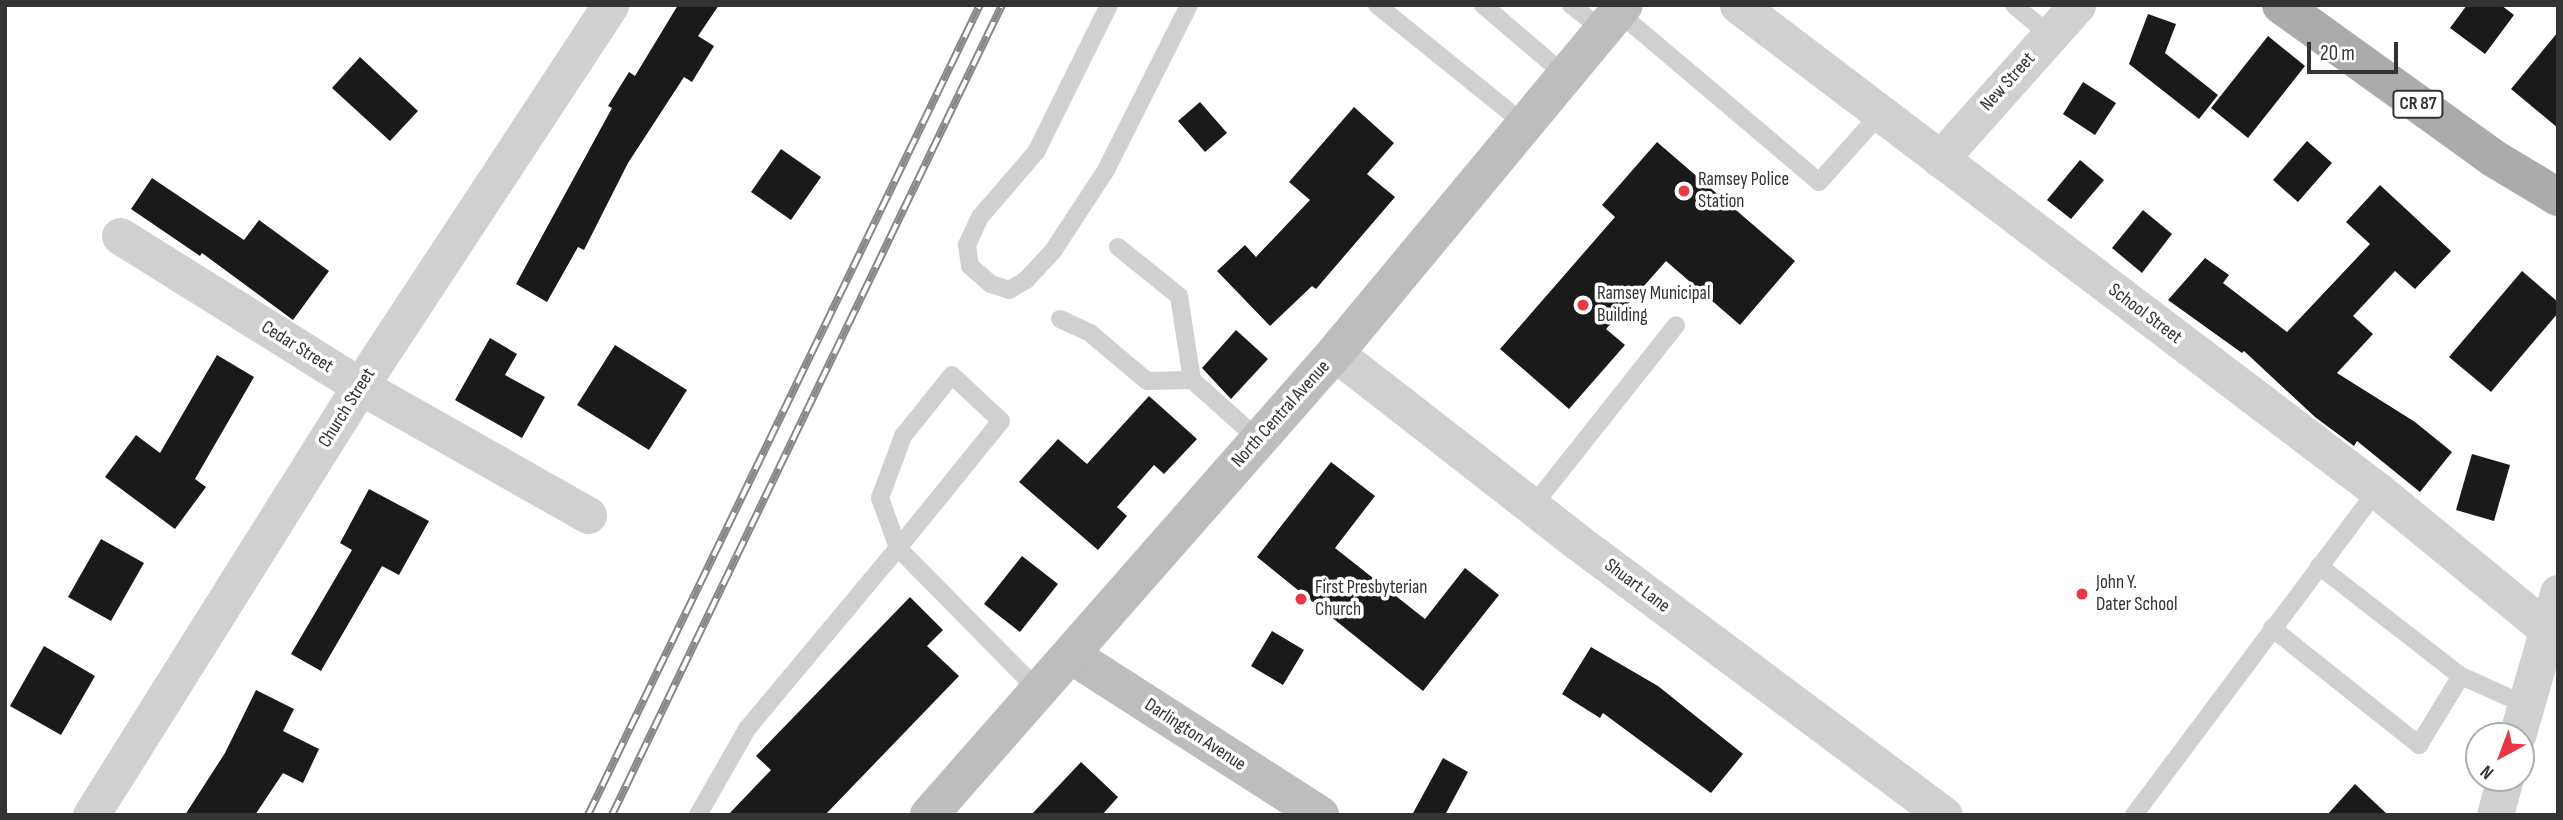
<!DOCTYPE html>
<html>
<head>
<meta charset="utf-8">
<style>
	body { margin:0 }
	#map { position:relative; width:2563px; height:820px; overflow:hidden; background:#fff; font-family:"Sofia Sans Condensed",sans-serif }
	div>[style] { position:absolute }
	.building>* { inset:0; background:#1a1a1a }
	.lane>* { height:18px; margin:-9px; padding:0 9px; transform-origin:9px; border-radius:9px; background:#d0d0d0 }
	.street>* { height:37px; margin:-18.5px; padding:0 18.5px; transform-origin:18.5px; border-radius:18.5px; background:#d0d0d0 }
	.secondary>* { height:38px; margin:-19px; padding:0 19px; transform-origin:19px; border-radius:19px; background:#bdbdbd }
	.primary>* { height:38px; margin:-19px; padding:0 19px; transform-origin:19px; border-radius:19px; background:#ababab }
	.rail>* { height:8px; margin-top:-4px; transform-origin:0; background:repeating-linear-gradient(90deg,#fff 0 16px,#888 0 32px); box-sizing:border-box; border-block:2px solid #888 }
	.dots>* { width:19px; height:19px; translate:-50% -50%; box-sizing:border-box; border:4px solid #fff; border-radius:50% }
	span { translate:-50% -50%; white-space:nowrap; text-align:center; line-height:1.15; -webkit-text-stroke:7px #fff; paint-order:stroke }
	.shield-label span { padding:2px 5px; background:#fff; border:2px solid; border-radius:5px; -webkit-text-stroke-width:0 }
	.shield-label { font-size:18px; color:#333; font-weight:700 }
	.street-label { font-size:19px; color:#333 }
	.poi-label { font-size:19px; color:#333 }
	.left { translate:0 -50%; text-align:left }
	.frame { position:absolute; inset:0; border:7px solid #333; pointer-events:none }
	.north { position:absolute; left:2465px; top:722px; width:70px; height:70px; box-sizing:border-box; background:#fff; border:2px solid #adadad; border-radius:50%; rotate:221deg; font-size:19px; font-weight:700; line-height:28px; text-align:center; color:#333 }
	.north::after { content:''; display:block; margin:auto; width:24px; height:32px; background:#e63946; clip-path:polygon(50% 0,100% 100%,50% 72%,0 100%) }
	.scale { position:absolute; left:2307px; top:42px; width:91px; height:32px; box-sizing:border-box; border:4px solid #333; border-top:0; padding-left:9px; font-size:21px; line-height:24px; white-space:nowrap; color:#333; -webkit-text-stroke:5px #fff; paint-order:stroke }
</style>
</head>
<body>
<div id="map">
	<div class="building">
		<div style="clip-path:polygon(678px 5px,719px 5px,698px 36px,714px 46px,692px 82px,684px 77px,628px 163px,584px 250px,578px 247px,547px 302px,516px 284px,612px 108px,608px 106px,629px 72px,635px 76px)"></div>
		<div style="clip-path:polygon(2467px 5px,2501px 5px,2514px 15px,2485px 54px,2450px 28px)"></div>
		<div style="clip-path:polygon(2148px 14px,2176px 24px,2165px 53px,2218px 95px,2199px 119px,2129px 64px)"></div>
		<div style="clip-path:polygon(2558px 32px,2558px 128px,2511px 89px)"></div>
		<div style="clip-path:polygon(2268px 36px,2305px 66px,2248px 138px,2211px 108px)"></div>
		<div style="clip-path:polygon(360px 57px,418px 111px,390px 141px,332px 88px)"></div>
		<div style="clip-path:polygon(2083px 82px,2116px 103px,2095px 135px,2063px 114px)"></div>
		<div style="clip-path:polygon(1200px 102px,1227px 133px,1205px 152px,1178px 121px)"></div>
		<div style="clip-path:polygon(1354px 107px,1394px 143px,1367px 174px,1395px 197px,1316px 289px,1312px 286px,1270px 326px,1217px 271px,1245px 245px,1256px 257px,1310px 200px,1289px 182px)"></div>
		<div style="clip-path:polygon(2307px 141px,2332px 163px,2298px 202px,2273px 180px)"></div>
		<div style="clip-path:polygon(1657px 142px,1795px 261px,1740px 325px,1666px 261px,1606px 329px,1625px 345px,1569px 409px,1500px 349px,1615px 217px,1602px 205px)"></div>
		<div style="clip-path:polygon(781px 149px,821px 177px,791px 220px,751px 192px)"></div>
		<div style="clip-path:polygon(2080px 160px,2104px 180px,2071px 219px,2047px 200px)"></div>
		<div style="clip-path:polygon(152px 178px,244px 240px,259px 220px,329px 271px,293px 320px,202px 253px,200px 256px,131px 209px)"></div>
		<div style="clip-path:polygon(2380px 185px,2451px 251px,2415px 289px,2395px 271px,2353px 316px,2373px 334px,2337px 373px,2415px 422px,2452px 452px,2420px 492px,2357px 441px,2354px 446px,2315px 417px,2244px 351px,2242px 353px,2168px 300px,2205px 258px,2229px 275px,2223px 283px,2287px 332px,2370px 244px,2346px 222px)"></div>
		<div style="clip-path:polygon(2143px 210px,2172px 234px,2142px 273px,2112px 248px)"></div>
		<div style="clip-path:polygon(2522px 271px,2558px 302px,2558px 313px,2491px 392px,2449px 357px)"></div>
		<div style="clip-path:polygon(1236px 330px,1268px 359px,1231px 399px,1202px 368px)"></div>
		<div style="clip-path:polygon(490px 338px,517px 354px,505px 375px,545px 397px,522px 438px,455px 400px)"></div>
		<div style="clip-path:polygon(615px 345px,687px 390px,649px 450px,577px 405px)"></div>
		<div style="clip-path:polygon(217px 355px,254px 377px,195px 479px,206px 487px,175px 529px,105px 477px,136px 435px,160px 453px)"></div>
		<div style="clip-path:polygon(1149px 396px,1197px 439px,1164px 474px,1154px 465px,1117px 507px,1127px 516px,1098px 550px,1019px 482px,1058px 439px,1087px 464px)"></div>
		<div style="clip-path:polygon(2472px 454px,2510px 465px,2494px 521px,2456px 510px)"></div>
		<div style="clip-path:polygon(1331px 462px,1375px 496px,1335px 548px,1425px 619px,1465px 568px,1499px 595px,1423px 691px,1257px 557px)"></div>
		<div style="clip-path:polygon(369px 489px,429px 521px,399px 575px,382px 566px,321px 671px,291px 654px,352px 550px,340px 543px)"></div>
		<div style="clip-path:polygon(101px 539px,144px 563px,111px 621px,68px 597px)"></div>
		<div style="clip-path:polygon(1022px 556px,1058px 584px,1020px 632px,984px 604px)"></div>
		<div style="clip-path:polygon(910px 597px,943px 630px,927px 646px,959px 676px,825px 815px,728px 815px,771px 770px,756px 756px)"></div>
		<div style="clip-path:polygon(1272px 631px,1304px 650px,1283px 685px,1251px 666px)"></div>
		<div style="clip-path:polygon(44px 646px,95px 676px,61px 735px,10px 706px)"></div>
		<div style="clip-path:polygon(1591px 647px,1658px 686px,1743px 754px,1711px 793px,1603px 713px,1600px 718px,1562px 694px)"></div>
		<div style="clip-path:polygon(256px 690px,294px 709px,283px 731px,319px 749px,303px 783px,283px 773px,255px 815px,185px 815px,225px 753px)"></div>
		<div style="clip-path:polygon(1443px 758px,1468px 772px,1445px 815px,1412px 815px)"></div>
		<div style="clip-path:polygon(1081px 762px,1118px 797px,1102px 815px,1031px 815px)"></div>
		<div style="clip-path:polygon(2355px 784px,2388px 815px,2327px 815px)"></div>
	</div>
	<div class="lane">
		<div style="left:1109px;top:5px;width:164px;rotate:116.4deg"></div>
		<div style="left:1036px;top:152px;width:86px;rotate:130.7deg"></div>
		<div style="left:980px;top:217px;width:31px;rotate:115deg"></div>
		<div style="left:967px;top:245px;width:21px;rotate:82deg"></div>
		<div style="left:970px;top:266px;width:28px;rotate:41deg"></div>
		<div style="left:991px;top:284px;width:19px;rotate:18deg"></div>
		<div style="left:1009px;top:290px;width:20px;rotate:-30deg"></div>
		<div style="left:1026px;top:280px;width:40px;rotate:-47deg"></div>
		<div style="left:1053px;top:251px;width:97px;rotate:-56.8deg"></div>
		<div style="left:1106px;top:170px;width:185px;rotate:-63.3deg"></div>
		<div style="left:1377px;top:5px;width:188px;rotate:38.9deg"></div>
		<div style="left:1483px;top:5px;width:108px;rotate:40.5deg"></div>
		<div style="left:1571px;top:5px;width:41px;rotate:38deg"></div>
		<div style="left:2014px;top:5px;width:47px;rotate:39.8deg"></div>
		<div style="left:1618px;top:12px;width:263px;rotate:40.2deg"></div>
		<div style="left:1819px;top:182px;width:93px;rotate:-48.1deg"></div>
		<div style="left:1118px;top:247px;width:78px;rotate:38.8deg"></div>
		<div style="left:1179px;top:296px;width:85px;rotate:81.2deg"></div>
		<div style="left:1060px;top:319px;width:33px;rotate:25deg"></div>
		<div style="left:1090px;top:333px;width:75px;rotate:40.1deg"></div>
		<div style="left:1147px;top:381px;width:45px;rotate:-1.3deg"></div>
		<div style="left:1192px;top:380px;width:89px;rotate:41.8deg"></div>
		<div style="left:952px;top:375px;width:67px;rotate:43.2deg"></div>
		<div style="left:1001px;top:421px;width:164px;rotate:129deg"></div>
		<div style="left:898px;top:548px;width:53px;rotate:-109.8deg"></div>
		<div style="left:880px;top:498px;width:66px;rotate:-69.6deg"></div>
		<div style="left:903px;top:436px;width:78px;rotate:-51.2deg"></div>
		<div style="left:1532px;top:507px;width:232px;rotate:-51.6deg"></div>
		<div style="left:2319px;top:566px;width:180px;rotate:37.8deg"></div>
		<div style="left:2461px;top:676px;width:71px;rotate:24deg"></div>
		<div style="left:2272px;top:628px;width:188px;rotate:38.5deg"></div>
		<div style="left:2419px;top:745px;width:81px;rotate:-58.7deg"></div>
		<div style="left:698px;top:815px;width:99px;rotate:-60.3deg"></div>
		<div style="left:747px;top:729px;width:236px;rotate:-50.2deg"></div>
		<div style="left:898px;top:548px;width:199px;rotate:45.4deg"></div>
		<div style="left:2134px;top:815px;width:406px;rotate:-53.2deg"></div>
	</div>
	<div class="street">
		<div style="left:1738px;top:5px;width:802px;rotate:37.2deg"></div>
		<div style="left:2377px;top:490px;width:220px;rotate:39.3deg"></div>
		<div style="left:1940px;top:159px;width:206px;rotate:-48.3deg"></div>
		<div style="left:120px;top:236px;width:283px;rotate:32deg"></div>
		<div style="left:360px;top:386px;width:262px;rotate:29.5deg"></div>
		<div style="left:1335px;top:353px;width:309px;rotate:37.9deg"></div>
		<div style="left:1579px;top:543px;width:455px;rotate:36.7deg"></div>
		<div style="left:2517px;top:736px;width:149px;rotate:-74deg"></div>
		<div style="left:91px;top:815px;width:506px;rotate:-57.91deg"></div>
		<div style="left:360px;top:386px;width:456px;rotate:-56.7deg"></div>
		<div style="left:2495px;top:815px;width:38px;rotate:-75deg"></div>
	</div>
	<div class="secondary">
		<div style="left:1071px;top:655px;width:296px;rotate:32.7deg"></div>
		<div style="left:929px;top:815px;width:615px;rotate:-48.69deg"></div>
		<div style="left:1335px;top:353px;width:452px;rotate:-50.3deg"></div>
	</div>
	<div class="primary">
		<div style="left:2281px;top:5px;width:261px;rotate:35.8deg"></div>
		<div style="left:2493px;top:158px;width:76px;rotate:31deg"></div>
	</div>
	<div class="rail">
		<div style="left:588px;top:815px;width:900px;rotate:-64.18deg"></div>
		<div style="left:612px;top:815px;width:899px;rotate:-64.29deg"></div>
	</div>
	<div class="dots">
		<div style="left:1684px;top:191px;background:#e63946"></div>
		<div style="left:1583px;top:305px;background:#e63946"></div>
		<div style="left:2082px;top:594px;background:#e63946"></div>
		<div style="left:1301px;top:599px;background:#e63946"></div>
	</div>
	<div class="shield-label">
		<span style="left:2418px;top:104px">CR 87</span>
	</div>
	<div class="street-label">
		<span style="left:2008px;top:82px;rotate:-48deg">New Street</span>
		<span style="left:2145px;top:314px;rotate:37deg">School Street</span>
		<span style="left:297px;top:347px;rotate:32deg">Cedar Street</span>
		<span style="left:347px;top:408px;rotate:-58deg">Church Street</span>
		<span style="left:1281px;top:414px;rotate:-48deg">North Central Avenue</span>
		<span style="left:1637px;top:586px;rotate:37deg">Shuart Lane</span>
		<span style="left:1195px;top:735px;rotate:33deg">Darlington Avenue</span>
	</div>
	<div class="poi-label">
		<span class="left" style="left:1698px;top:191px">Ramsey Police<br>Station</span>
		<span class="left" style="left:1597px;top:305px">Ramsey Municipal<br>Building</span>
		<span class="left" style="left:2096px;top:594px">John Y.<br>Dater School</span>
		<span class="left" style="left:1315px;top:599px">First Presbyterian<br>Church</span>
	</div>
	<div class="frame"></div>
	<div class="north">N</div>
	<div class="scale">20 m</div>
</div>
</body>
</html>
